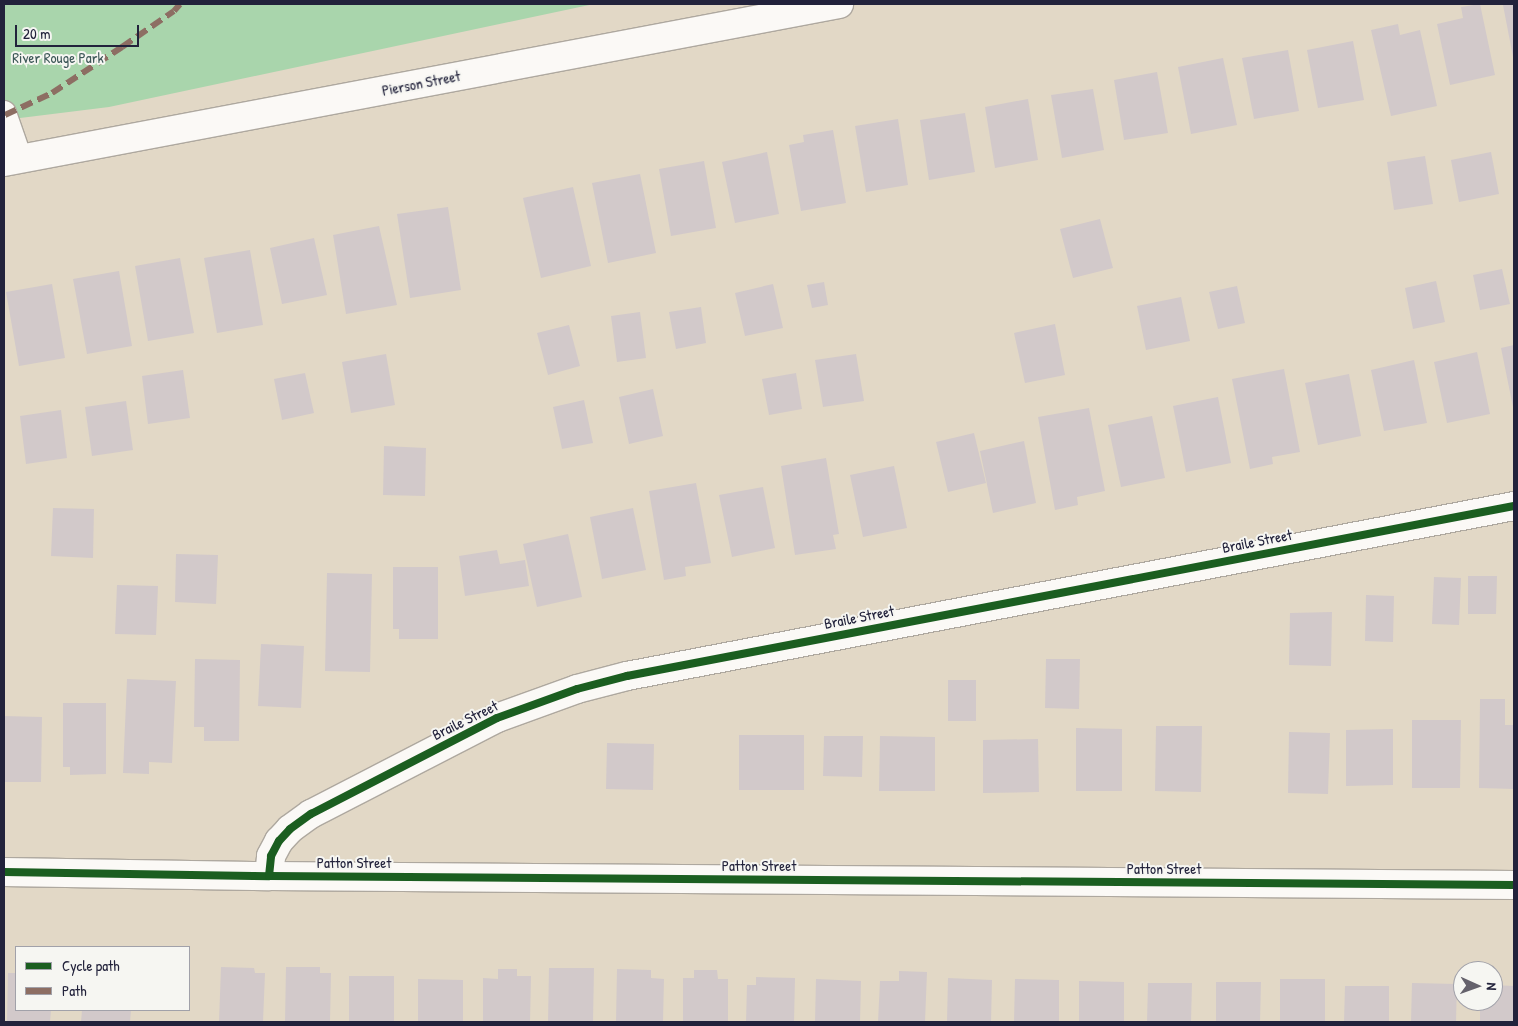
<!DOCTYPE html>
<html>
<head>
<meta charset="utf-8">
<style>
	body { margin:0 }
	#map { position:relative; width:1518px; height:1026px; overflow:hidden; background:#e2d8c6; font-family:"Patrick Hand",sans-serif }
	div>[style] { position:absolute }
	.green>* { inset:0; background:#a9d5ac }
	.building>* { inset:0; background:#d2c9ca }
	.roads { filter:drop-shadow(1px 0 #aea89f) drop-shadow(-1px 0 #aea89f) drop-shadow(0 1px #aea89f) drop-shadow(0 -1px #aea89f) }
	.service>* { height:24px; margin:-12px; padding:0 12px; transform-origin:12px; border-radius:12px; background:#fbf9f6 }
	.minor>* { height:28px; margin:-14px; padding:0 14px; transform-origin:14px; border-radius:14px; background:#fbf9f6 }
	.quiet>* { height:6px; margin-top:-3px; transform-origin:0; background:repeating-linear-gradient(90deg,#8d6e63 0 12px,transparent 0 18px) }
	.cycleway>* { height:8px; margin:-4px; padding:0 4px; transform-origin:4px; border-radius:4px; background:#1b5e20 }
	span { translate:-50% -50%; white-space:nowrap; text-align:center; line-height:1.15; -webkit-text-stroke:4px #f6f6f2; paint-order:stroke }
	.park-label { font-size:15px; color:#3c5757 }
	.street-label { font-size:15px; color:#22223b }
	.frame { position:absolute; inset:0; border:5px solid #22223b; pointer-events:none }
	.legend { position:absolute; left:15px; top:946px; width:175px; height:65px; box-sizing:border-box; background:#f6f6f2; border:1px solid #a1a1a9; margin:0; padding:6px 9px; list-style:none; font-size:15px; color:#22223b }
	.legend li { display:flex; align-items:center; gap:10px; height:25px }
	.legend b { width:25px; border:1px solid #a1a1a9 }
	.north { position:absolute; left:1453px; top:961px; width:50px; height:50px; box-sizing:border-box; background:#f6f6f2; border:1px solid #a1a1a9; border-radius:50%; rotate:92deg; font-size:14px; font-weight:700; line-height:20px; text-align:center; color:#22223b }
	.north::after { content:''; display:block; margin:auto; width:18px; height:22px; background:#65626c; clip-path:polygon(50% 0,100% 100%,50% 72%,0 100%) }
	.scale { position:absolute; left:15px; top:25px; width:124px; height:22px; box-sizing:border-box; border:2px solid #22223b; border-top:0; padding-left:6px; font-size:15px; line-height:18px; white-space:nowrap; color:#22223b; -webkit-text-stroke:4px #f6f6f2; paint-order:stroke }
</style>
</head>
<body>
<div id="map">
	<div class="green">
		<div style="clip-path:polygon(4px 4px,594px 4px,109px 107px,4px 120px)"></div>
	</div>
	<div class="building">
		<div style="clip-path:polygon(1480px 4px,1495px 75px,1450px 85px,1437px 24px,1463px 18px,1461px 7px)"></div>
		<div style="clip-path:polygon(1514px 4px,1514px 57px,1513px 57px,1503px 5px)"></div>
		<div style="clip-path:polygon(1398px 24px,1400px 35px,1420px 30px,1437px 106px,1391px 116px,1371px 30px)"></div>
		<div style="clip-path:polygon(1353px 41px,1364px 100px,1318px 108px,1307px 50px)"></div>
		<div style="clip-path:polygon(1288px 50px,1299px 111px,1254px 119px,1242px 58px)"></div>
		<div style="clip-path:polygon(1223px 58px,1237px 125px,1191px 134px,1178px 67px)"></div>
		<div style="clip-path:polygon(1157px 72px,1168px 133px,1124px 140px,1114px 80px)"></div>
		<div style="clip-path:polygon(1093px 89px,1104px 150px,1062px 158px,1051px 95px)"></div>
		<div style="clip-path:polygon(1028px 99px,1038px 160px,995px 168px,985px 107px)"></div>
		<div style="clip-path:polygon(965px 113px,975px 172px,929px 180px,920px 120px)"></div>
		<div style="clip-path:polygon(898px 119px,908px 185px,866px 192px,855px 126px)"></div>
		<div style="clip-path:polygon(833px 130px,846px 203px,801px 211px,789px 145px,804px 142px,803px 135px)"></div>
		<div style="clip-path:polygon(767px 152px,779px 214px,735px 223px,722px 162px)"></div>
		<div style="clip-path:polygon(1491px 152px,1499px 194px,1459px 202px,1451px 160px)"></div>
		<div style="clip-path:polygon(1425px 156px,1433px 204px,1394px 210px,1387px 162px)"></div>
		<div style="clip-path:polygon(704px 161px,716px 228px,671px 236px,659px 169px)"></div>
		<div style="clip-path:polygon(640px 174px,656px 253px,608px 263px,592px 183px)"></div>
		<div style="clip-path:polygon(573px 187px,591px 266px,541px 278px,523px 198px)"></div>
		<div style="clip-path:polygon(448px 207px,461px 290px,410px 298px,397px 214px)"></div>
		<div style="clip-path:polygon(1100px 219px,1113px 268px,1073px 278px,1060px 229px)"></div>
		<div style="clip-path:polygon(379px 226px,397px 305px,346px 314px,333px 235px)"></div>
		<div style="clip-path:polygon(314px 238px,327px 295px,282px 304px,270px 248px)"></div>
		<div style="clip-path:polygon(250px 250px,263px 325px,217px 333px,204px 258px)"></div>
		<div style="clip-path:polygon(180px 258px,194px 333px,148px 341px,135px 266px)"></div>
		<div style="clip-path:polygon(1502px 269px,1510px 304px,1480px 310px,1473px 275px)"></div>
		<div style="clip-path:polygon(119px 271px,132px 346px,87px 354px,73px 279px)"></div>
		<div style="clip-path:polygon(1436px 281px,1445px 322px,1413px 329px,1405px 288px)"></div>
		<div style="clip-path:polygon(824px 282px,828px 305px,812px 308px,807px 285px)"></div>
		<div style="clip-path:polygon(52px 284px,65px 358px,19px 366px,6px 292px)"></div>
		<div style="clip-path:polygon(773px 284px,783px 328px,745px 336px,735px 293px)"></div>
		<div style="clip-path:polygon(1237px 286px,1245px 323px,1218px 329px,1209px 292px)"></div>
		<div style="clip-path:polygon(1181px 297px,1190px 341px,1146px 350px,1137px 306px)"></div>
		<div style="clip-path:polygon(701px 307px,706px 343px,676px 349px,669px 312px)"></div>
		<div style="clip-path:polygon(640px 312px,646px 358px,617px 362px,611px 316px)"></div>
		<div style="clip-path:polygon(1055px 324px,1065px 375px,1025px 383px,1014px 333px)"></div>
		<div style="clip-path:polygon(569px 325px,580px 366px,548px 375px,537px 333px)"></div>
		<div style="clip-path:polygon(1514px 345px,1514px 407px,1513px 407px,1501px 348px)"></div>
		<div style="clip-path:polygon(1477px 352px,1490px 414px,1447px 423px,1434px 362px)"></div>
		<div style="clip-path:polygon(386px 354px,395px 405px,351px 413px,342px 362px)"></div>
		<div style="clip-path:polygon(856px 354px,864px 401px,823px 407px,815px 360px)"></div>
		<div style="clip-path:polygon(1414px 360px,1427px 423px,1384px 431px,1371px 370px)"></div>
		<div style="clip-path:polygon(1284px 369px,1300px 452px,1272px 457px,1273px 464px,1250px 469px,1232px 379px)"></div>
		<div style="clip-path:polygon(183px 370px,190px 418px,148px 424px,142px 376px)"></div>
		<div style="clip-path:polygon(305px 373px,314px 413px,282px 420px,274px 379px)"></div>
		<div style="clip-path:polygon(796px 373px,802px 409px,769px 415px,762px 379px)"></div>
		<div style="clip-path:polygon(1349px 374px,1361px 436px,1318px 445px,1305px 383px)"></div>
		<div style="clip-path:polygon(653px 389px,663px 436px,629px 444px,619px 397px)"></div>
		<div style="clip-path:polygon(1218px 397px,1231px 463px,1186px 472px,1173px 406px)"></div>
		<div style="clip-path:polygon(584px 400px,593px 443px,562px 449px,553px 407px)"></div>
		<div style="clip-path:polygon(126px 401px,133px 450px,92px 456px,85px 407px)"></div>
		<div style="clip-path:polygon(1089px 408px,1105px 491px,1077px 497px,1078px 505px,1055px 510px,1038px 417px)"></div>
		<div style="clip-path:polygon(61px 410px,67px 458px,26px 464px,20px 416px)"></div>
		<div style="clip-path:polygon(1152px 416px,1165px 478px,1121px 487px,1108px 425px)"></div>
		<div style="clip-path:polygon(974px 433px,986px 483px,948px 492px,936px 442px)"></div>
		<div style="clip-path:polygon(1024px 441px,1036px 503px,993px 513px,980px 451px)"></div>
		<div style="clip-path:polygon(384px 446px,426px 448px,425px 496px,383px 495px)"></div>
		<div style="clip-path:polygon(826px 458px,839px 534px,833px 535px,836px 549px,795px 555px,781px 466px)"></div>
		<div style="clip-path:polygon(894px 466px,907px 528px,863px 537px,850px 475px)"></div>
		<div style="clip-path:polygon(696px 483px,711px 563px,685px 567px,686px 576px,664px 580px,649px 491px)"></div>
		<div style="clip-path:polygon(763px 487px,775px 548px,732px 557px,719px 495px)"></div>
		<div style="clip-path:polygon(53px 508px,94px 509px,93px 558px,51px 556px)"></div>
		<div style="clip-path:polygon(633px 508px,646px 570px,602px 579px,590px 517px)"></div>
		<div style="clip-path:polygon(568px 534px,582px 597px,537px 607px,523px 544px)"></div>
		<div style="clip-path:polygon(497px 550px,500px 564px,525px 560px,529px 586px,465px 596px,459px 556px)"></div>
		<div style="clip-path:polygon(176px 554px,218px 555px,216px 604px,175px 602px)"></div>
		<div style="clip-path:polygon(393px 567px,438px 567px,438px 639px,399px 639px,399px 629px,393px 629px)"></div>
		<div style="clip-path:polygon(327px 573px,372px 574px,370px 672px,325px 671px)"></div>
		<div style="clip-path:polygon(1468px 576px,1497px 576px,1496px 614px,1468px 614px)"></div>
		<div style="clip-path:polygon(1434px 577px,1461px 578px,1459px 625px,1432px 624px)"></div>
		<div style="clip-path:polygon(117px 585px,158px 586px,156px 635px,115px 634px)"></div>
		<div style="clip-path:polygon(1366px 595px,1394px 596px,1393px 642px,1365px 641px)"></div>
		<div style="clip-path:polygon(1332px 612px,1331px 666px,1289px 665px,1290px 613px)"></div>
		<div style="clip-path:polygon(261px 644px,304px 646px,301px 708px,258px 706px)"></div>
		<div style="clip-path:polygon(195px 659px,240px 660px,239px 741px,204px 741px,204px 727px,194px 727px)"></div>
		<div style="clip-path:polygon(1046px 659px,1080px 659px,1079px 709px,1045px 708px)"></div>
		<div style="clip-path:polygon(127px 679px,176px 681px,172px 763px,149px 762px,149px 774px,123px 773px)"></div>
		<div style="clip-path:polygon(948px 680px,976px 680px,976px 721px,948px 721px)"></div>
		<div style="clip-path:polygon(1480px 699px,1505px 699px,1505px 725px,1514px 725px,1514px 789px,1479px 788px)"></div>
		<div style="clip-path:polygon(63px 703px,106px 703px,106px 774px,70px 775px,70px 767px,63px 767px)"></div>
		<div style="clip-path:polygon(4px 716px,42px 717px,41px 782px,4px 782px)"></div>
		<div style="clip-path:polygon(1412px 720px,1461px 720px,1460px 788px,1412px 788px)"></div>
		<div style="clip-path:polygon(1156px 726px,1202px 726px,1201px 792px,1155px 791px)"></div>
		<div style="clip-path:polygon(1076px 728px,1122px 729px,1122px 791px,1076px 791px)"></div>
		<div style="clip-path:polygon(1393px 729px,1393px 785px,1346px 786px,1346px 730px)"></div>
		<div style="clip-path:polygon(1289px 732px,1330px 733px,1328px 794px,1288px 793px)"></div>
		<div style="clip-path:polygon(739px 735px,804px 735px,804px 790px,739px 790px)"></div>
		<div style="clip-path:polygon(824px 736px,863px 736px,862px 777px,823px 776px)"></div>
		<div style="clip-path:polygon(880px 736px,935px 737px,935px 791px,879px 791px)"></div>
		<div style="clip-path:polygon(1038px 739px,1039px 792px,983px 793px,983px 740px)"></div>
		<div style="clip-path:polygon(607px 743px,654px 744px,653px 790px,606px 789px)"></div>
		<div style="clip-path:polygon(221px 967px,254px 968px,255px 973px,265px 973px,263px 1022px,219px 1022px)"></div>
		<div style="clip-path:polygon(286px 967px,320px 967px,320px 973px,331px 973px,330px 1022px,285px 1022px)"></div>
		<div style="clip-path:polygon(549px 968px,594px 968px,593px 1022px,548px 1022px)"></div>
		<div style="clip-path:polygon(498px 969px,517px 969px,517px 976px,531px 976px,530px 1022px,483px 1022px,483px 978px,498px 979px)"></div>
		<div style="clip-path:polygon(617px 969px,651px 970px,651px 978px,664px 979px,663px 1022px,616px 1022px)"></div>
		<div style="clip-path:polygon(694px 970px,717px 970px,718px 979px,728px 979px,728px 1022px,683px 1022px,683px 978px,694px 978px)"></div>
		<div style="clip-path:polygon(899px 971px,927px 972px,925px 1022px,878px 1022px,880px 981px,899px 981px)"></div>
		<div style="clip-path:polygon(8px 973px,16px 973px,16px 1010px,51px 1010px,50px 1022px,7px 1022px)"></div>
		<div style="clip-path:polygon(349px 976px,394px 976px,394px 1022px,349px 1022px)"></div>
		<div style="clip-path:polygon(756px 977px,795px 978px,794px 1022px,746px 1022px,747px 985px,756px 985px)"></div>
		<div style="clip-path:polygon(948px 978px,992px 980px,991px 1022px,947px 1022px)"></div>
		<div style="clip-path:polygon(418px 979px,463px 980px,463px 1022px,418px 1022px)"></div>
		<div style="clip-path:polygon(816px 979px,861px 981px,860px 1022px,815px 1022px)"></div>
		<div style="clip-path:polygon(1015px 979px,1059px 980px,1059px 1022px,1014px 1022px)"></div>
		<div style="clip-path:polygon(1280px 979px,1325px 979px,1325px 1022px,1280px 1022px)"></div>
		<div style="clip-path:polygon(1079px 981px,1124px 982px,1124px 1022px,1079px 1022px)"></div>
		<div style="clip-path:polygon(1216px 982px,1261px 982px,1260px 1022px,1216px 1022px)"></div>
		<div style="clip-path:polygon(1148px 983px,1192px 983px,1191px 1022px,1147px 1022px)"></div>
		<div style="clip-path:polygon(1412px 983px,1457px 984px,1456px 1022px,1411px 1022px)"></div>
		<div style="clip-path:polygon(1493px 985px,1514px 986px,1514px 1022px,1480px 1022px,1480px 1001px,1493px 1001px)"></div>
		<div style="clip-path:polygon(1345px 986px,1389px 986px,1389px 1022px,1344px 1022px)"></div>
		<div style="clip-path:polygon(82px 1010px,131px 1010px,130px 1022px,81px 1022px)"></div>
	</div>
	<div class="roads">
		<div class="service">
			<div style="left:4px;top:113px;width:49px;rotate:70.8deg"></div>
		</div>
		<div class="minor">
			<div style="left:4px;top:162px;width:850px;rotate:-10.71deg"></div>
			<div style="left:4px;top:872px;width:265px;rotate:0.9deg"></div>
			<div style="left:269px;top:876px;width:1245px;rotate:0.41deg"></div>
			<div style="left:269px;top:876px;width:20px;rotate:-84deg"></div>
			<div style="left:271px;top:856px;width:17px;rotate:-62deg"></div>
			<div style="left:279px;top:841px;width:16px;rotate:-47deg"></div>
			<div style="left:290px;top:829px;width:26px;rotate:-36deg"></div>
			<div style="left:311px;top:814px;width:209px;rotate:-27.3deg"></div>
			<div style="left:497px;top:718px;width:85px;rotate:-19.9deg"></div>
			<div style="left:577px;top:689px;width:52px;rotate:-14.6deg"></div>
			<div style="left:627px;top:676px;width:903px;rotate:-10.85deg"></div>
		</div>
	</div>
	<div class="quiet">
		<div style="left:5px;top:115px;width:52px;rotate:-25.1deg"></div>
		<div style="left:52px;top:93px;width:84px;rotate:-33.3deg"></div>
		<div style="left:122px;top:47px;width:63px;rotate:-34.7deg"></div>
		<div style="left:174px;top:11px;width:9px;rotate:-49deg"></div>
	</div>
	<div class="cycleway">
		<div style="left:4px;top:872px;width:265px;rotate:0.9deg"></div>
		<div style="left:269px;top:876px;width:1245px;rotate:0.41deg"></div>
		<div style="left:269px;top:876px;width:20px;rotate:-84deg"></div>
		<div style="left:271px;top:856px;width:17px;rotate:-62deg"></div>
		<div style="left:279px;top:841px;width:16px;rotate:-47deg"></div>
		<div style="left:290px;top:829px;width:26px;rotate:-36deg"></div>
		<div style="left:311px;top:814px;width:209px;rotate:-27.3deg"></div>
		<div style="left:497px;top:718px;width:85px;rotate:-19.9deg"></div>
		<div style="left:577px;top:689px;width:52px;rotate:-14.6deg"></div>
		<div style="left:627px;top:676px;width:903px;rotate:-10.85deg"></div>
	</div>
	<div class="park-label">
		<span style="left:58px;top:58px">River Rouge Park</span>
	</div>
	<div class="street-label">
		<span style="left:421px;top:83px;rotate:-11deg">Pierson Street</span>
		<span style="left:1257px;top:541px;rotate:-11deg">Braile Street</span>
		<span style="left:859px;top:617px;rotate:-11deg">Braile Street</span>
		<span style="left:465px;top:720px;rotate:-26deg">Braile Street</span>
		<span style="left:354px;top:863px">Patton Street</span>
		<span style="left:759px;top:866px">Patton Street</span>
		<span style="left:1164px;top:869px">Patton Street</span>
	</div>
	<div class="frame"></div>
	<ul class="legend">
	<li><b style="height:6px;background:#1b5e20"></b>Cycle path</li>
	<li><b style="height:6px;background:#8d6e63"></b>Path</li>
	</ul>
	<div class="north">N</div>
	<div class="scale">20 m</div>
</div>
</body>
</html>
